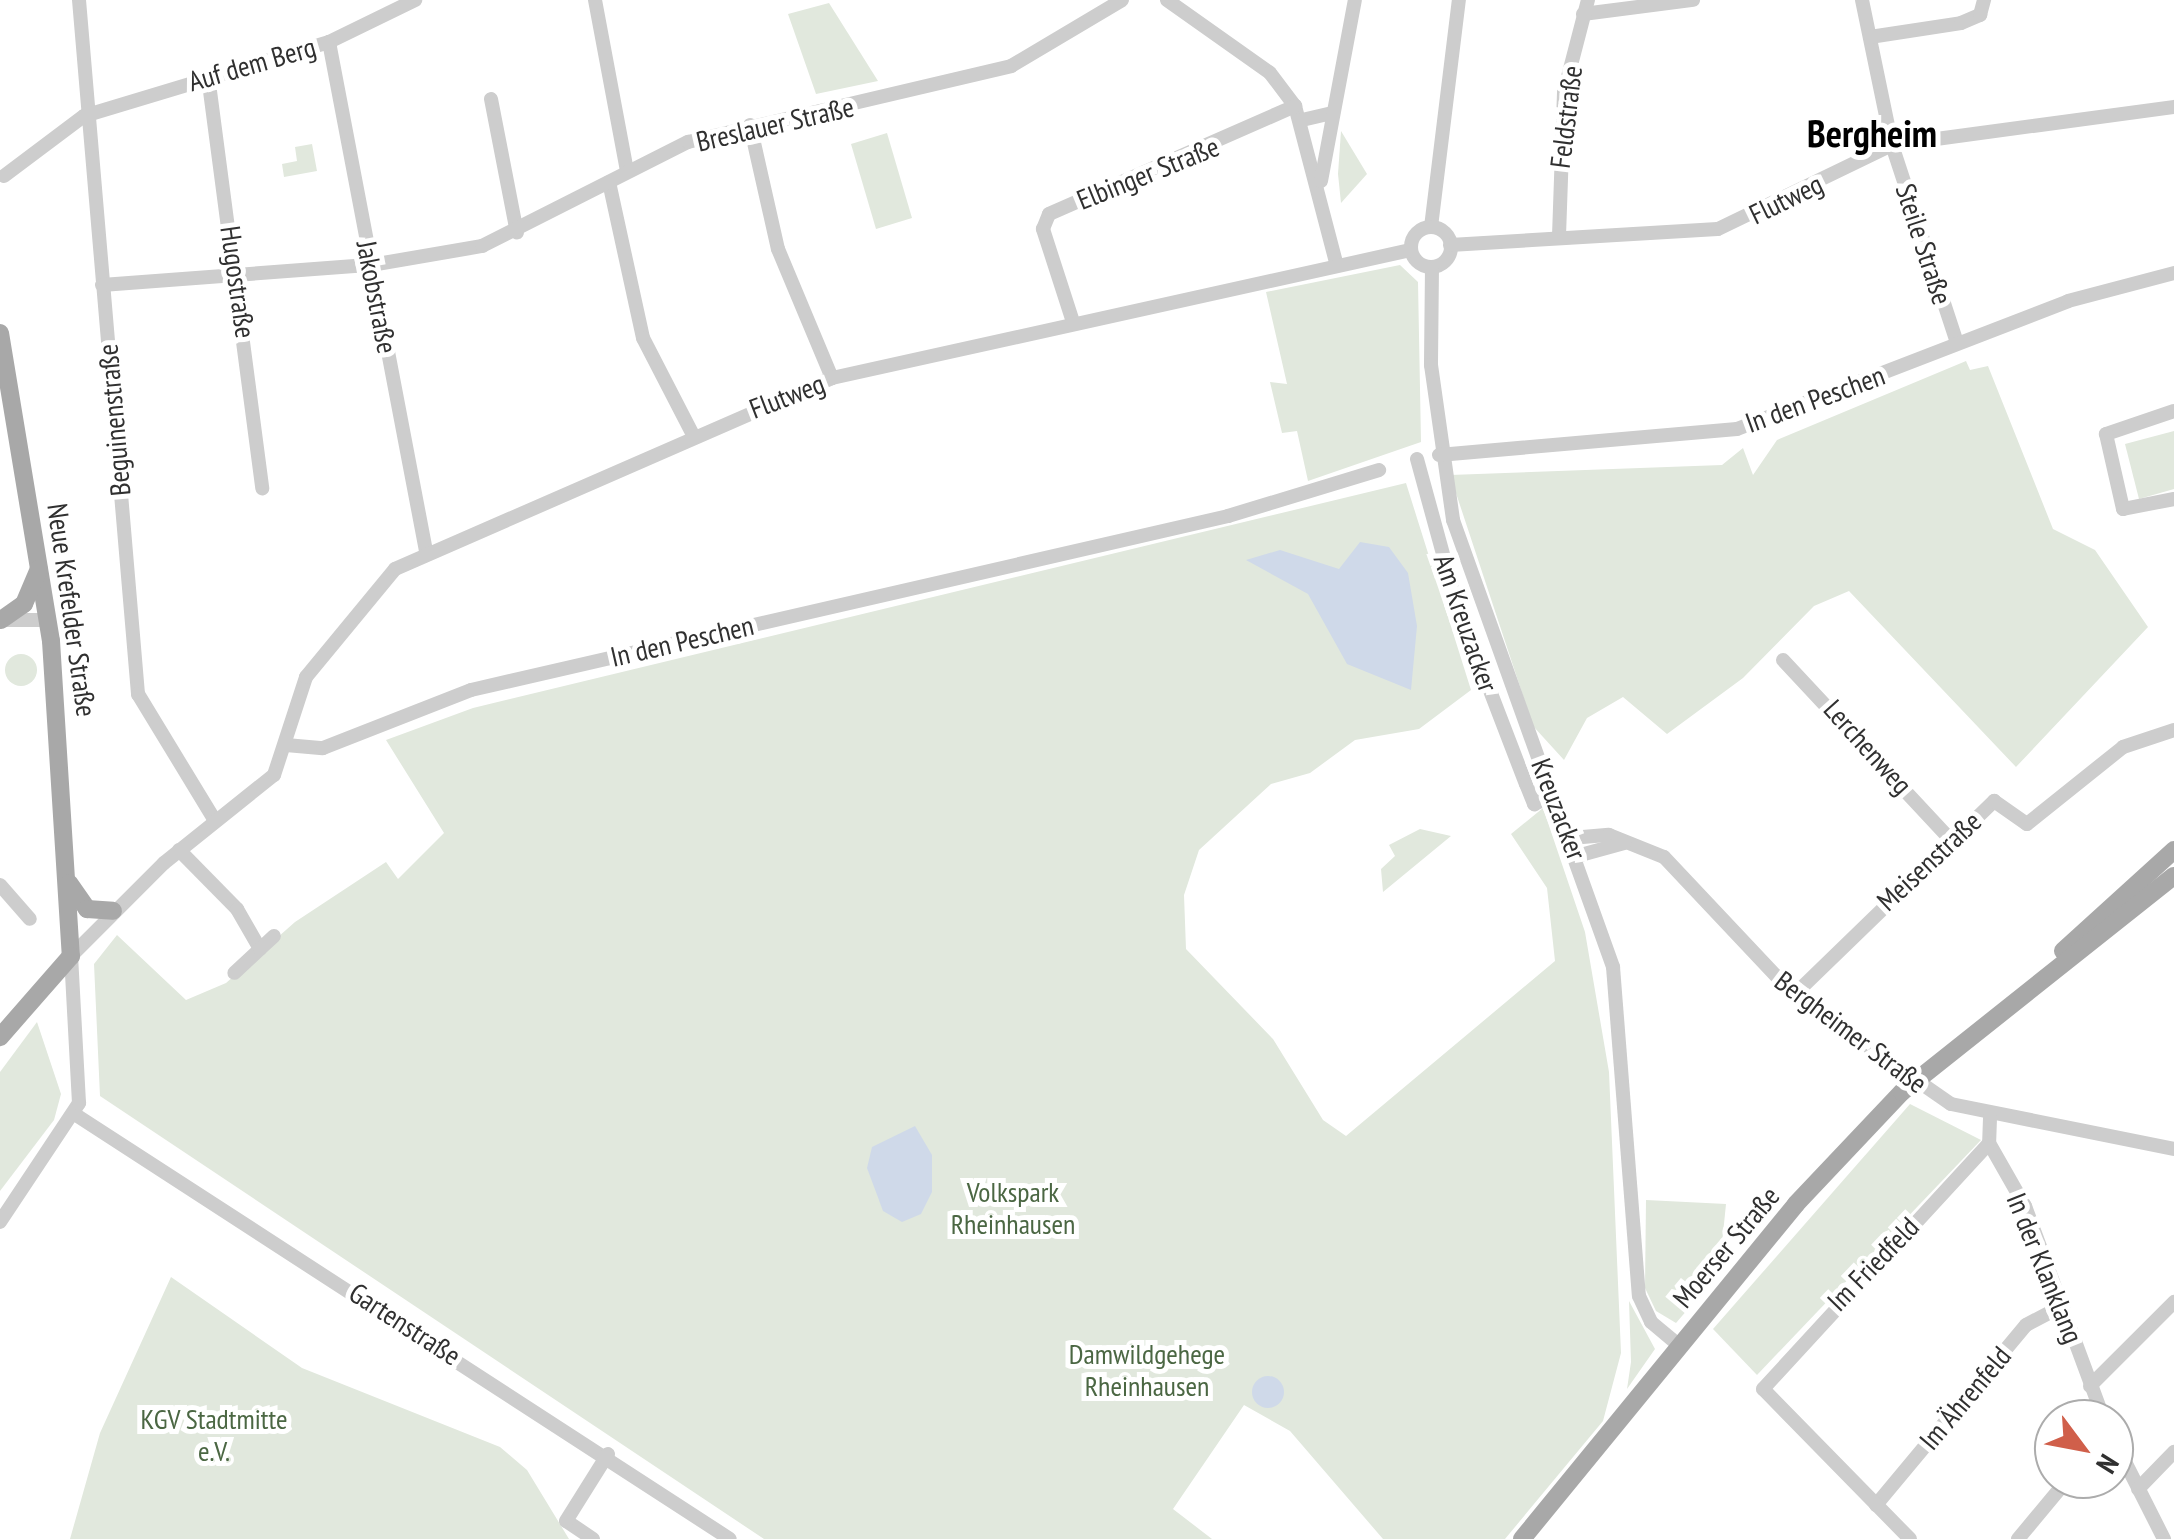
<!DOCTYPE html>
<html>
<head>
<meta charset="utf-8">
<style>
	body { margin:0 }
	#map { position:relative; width:2174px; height:1539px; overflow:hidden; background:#fff; font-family:"PT Sans Narrow",sans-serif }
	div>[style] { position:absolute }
	.green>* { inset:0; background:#e1e8dd }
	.round { border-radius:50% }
	.water>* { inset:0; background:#cfd9e9 }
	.minor>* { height:14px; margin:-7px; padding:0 7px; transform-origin:7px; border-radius:7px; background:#cdcdcd }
	.minor>.ring { margin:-7px; padding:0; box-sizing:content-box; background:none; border:14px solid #cdcdcd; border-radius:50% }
	.major>* { height:18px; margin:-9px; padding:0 9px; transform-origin:9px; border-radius:9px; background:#a8a8a8 }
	span { translate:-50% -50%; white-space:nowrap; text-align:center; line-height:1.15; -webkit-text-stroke:10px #fff; paint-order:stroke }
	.street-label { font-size:28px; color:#303030 }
	.park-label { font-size:28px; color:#4b6743 }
	.district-label { font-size:38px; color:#000; font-weight:700 }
	.north { position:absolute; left:2034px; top:1399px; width:100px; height:100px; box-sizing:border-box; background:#fff; border:2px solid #acacac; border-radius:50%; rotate:122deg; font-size:28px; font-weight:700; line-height:40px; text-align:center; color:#303030 }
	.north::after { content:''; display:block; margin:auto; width:35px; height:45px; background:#d05f4a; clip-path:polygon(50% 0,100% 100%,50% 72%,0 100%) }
</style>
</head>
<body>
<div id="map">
	<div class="green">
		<div style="clip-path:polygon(829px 3px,878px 81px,816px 94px,788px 14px)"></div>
		<div style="clip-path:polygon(1341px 131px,1367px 174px,1341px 203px,1338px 174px)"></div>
		<div style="clip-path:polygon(887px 133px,912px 218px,876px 229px,851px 144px)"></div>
		<div style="clip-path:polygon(312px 144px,317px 171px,284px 177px,282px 164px,297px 161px,295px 147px)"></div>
		<div style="clip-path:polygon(1400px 265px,1418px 282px,1421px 442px,1308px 481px,1297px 431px,1282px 433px,1270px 382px,1287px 384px,1266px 292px)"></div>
		<div style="clip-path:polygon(1966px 361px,1970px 370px,1988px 366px,2053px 529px,2095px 550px,2148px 627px,2016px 767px,1849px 591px,1814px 606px,1743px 678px,1667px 734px,1623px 697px,1587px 718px,1564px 760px,1533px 726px,1450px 475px,1722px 465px,1743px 448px,1753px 475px,1777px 440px)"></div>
		<div style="clip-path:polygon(2174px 431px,2174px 489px,2139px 499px,2125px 444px)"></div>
		<div style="clip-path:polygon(1406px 483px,1471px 690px,1419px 729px,1355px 740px,1310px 773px,1271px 784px,1199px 850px,1184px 895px,1186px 949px,1273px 1039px,1323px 1120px,1346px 1136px,1555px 961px,1547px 888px,1511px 834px,1543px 808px,1585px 932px,1609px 1072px,1621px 1353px,1603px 1421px,1505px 1539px,1383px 1539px,1290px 1431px,1244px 1405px,1173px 1509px,1212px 1539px,764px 1539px,100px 1096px,94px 964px,117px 935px,186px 1000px,226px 983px,295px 922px,386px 862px,398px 879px,444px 833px,386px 740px,473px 708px)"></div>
		<div class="round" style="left:5px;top:654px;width:32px;height:32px"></div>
		<div style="clip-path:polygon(1420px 829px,1451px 836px,1383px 892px,1381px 869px,1395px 856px,1389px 845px)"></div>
		<div style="clip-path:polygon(37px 1022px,61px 1094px,54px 1120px,0 1191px,0 1072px)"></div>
		<div style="clip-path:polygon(1910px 1104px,1981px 1140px,1757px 1375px,1713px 1329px)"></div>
		<div style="clip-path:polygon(1646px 1200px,1726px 1204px,1719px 1273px,1676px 1323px,1656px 1311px,1645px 1288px)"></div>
		<div style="clip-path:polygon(171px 1277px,302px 1368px,500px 1447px,527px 1470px,569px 1539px,70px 1539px,100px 1433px)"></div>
		<div style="clip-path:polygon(1629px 1301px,1655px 1349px,1627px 1389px,1631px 1362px)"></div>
	</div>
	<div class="water">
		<div style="clip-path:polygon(1360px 542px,1389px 547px,1408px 573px,1417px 626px,1411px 690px,1347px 664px,1308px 594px,1246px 560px,1280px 550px,1339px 569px)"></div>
		<div style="clip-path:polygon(915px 1126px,932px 1155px,932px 1192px,921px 1214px,902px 1222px,883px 1211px,867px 1168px,872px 1147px)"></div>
		<div class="round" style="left:1252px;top:1376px;width:32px;height:32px"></div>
	</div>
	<div class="minor">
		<div style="left:79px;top:0;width:697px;rotate:85.14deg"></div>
		<div style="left:138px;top:694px;width:146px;rotate:58.7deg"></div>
		<div style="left:595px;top:0;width:174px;rotate:79.4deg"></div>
		<div style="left:1167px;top:0;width:126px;rotate:35.3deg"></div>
		<div style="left:1270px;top:73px;width:41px;rotate:52.9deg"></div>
		<div style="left:1295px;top:106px;width:165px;rotate:75.3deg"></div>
		<div style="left:1862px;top:0;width:148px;rotate:78.3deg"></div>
		<div style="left:1892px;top:145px;width:208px;rotate:71.8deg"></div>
		<div style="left:1583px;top:14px;width:111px;rotate:-7.3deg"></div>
		<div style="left:1870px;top:37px;width:92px;rotate:-8.7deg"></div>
		<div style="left:1961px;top:23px;width:21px;rotate:-23deg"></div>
		<div style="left:1980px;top:15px;width:16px;rotate:-75deg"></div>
		<div style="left:329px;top:42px;width:518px;rotate:79.21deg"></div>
		<div style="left:208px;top:76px;width:416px;rotate:82.5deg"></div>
		<div style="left:491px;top:99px;width:136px;rotate:79deg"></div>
		<div style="left:1302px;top:120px;width:32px;rotate:-13deg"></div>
		<div style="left:750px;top:125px;width:127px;rotate:77.3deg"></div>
		<div style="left:778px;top:249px;width:140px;rotate:67.3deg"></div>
		<div style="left:4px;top:176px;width:100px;rotate:-36.9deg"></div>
		<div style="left:84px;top:116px;width:256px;rotate:-16.8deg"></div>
		<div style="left:329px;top:42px;width:96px;rotate:-26deg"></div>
		<div style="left:1321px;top:181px;width:184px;rotate:-79.4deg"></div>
		<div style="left:609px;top:182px;width:160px;rotate:77.7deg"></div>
		<div style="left:643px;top:338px;width:111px;rotate:62.7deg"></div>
		<div style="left:1431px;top:227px;width:229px;rotate:-83deg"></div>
		<div class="ring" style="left:1411px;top:227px;width:26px;height:26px"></div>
		<div style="left:1559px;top:236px;width:144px;rotate:-88deg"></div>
		<div style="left:1564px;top:92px;width:95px;rotate:-75.4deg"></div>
		<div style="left:1450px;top:245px;width:268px;rotate:-3.4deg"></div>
		<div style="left:1718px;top:229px;width:193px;rotate:-25.8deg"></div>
		<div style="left:1892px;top:145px;width:285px;rotate:-7.7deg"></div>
		<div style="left:1432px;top:267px;width:98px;rotate:90.6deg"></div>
		<div style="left:1431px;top:365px;width:157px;rotate:81.9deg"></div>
		<div style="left:1453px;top:520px;width:475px;rotate:70.3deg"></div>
		<div style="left:1613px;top:967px;width:330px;rotate:85.5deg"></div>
		<div style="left:1639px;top:1296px;width:29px;rotate:65deg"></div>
		<div style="left:1651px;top:1322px;width:38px;rotate:40deg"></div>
		<div style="left:102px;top:285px;width:270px;rotate:-4.3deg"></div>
		<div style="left:371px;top:265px;width:113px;rotate:-9.7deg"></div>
		<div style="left:482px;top:246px;width:231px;rotate:-26.8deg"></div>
		<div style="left:688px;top:142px;width:332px;rotate:-13.2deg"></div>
		<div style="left:1011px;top:66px;width:129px;rotate:-30.7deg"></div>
		<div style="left:1073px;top:322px;width:98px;rotate:-107.9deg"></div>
		<div style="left:1043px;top:229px;width:16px;rotate:-68deg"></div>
		<div style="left:1049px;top:214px;width:269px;rotate:-23.7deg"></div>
		<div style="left:2174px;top:411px;width:72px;rotate:161.3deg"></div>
		<div style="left:2106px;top:434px;width:77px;rotate:77.2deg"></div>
		<div style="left:2123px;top:509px;width:52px;rotate:-11.1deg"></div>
		<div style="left:1439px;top:455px;width:299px;rotate:-5deg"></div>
		<div style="left:1737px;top:429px;width:355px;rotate:-21.1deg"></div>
		<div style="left:2068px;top:301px;width:110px;rotate:-14.8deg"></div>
		<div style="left:1417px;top:459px;width:148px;rotate:74.7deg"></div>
		<div style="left:1456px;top:602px;width:195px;rotate:69deg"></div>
		<div style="left:1526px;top:784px;width:22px;rotate:68deg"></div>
		<div style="left:1534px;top:804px;width:22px;rotate:-24deg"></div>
		<div style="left:0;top:620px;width:48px"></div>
		<div style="left:1783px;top:660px;width:243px;rotate:47deg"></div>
		<div style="left:286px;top:745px;width:37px;rotate:5deg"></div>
		<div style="left:323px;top:748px;width:159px;rotate:-21.4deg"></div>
		<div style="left:471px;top:690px;width:777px;rotate:-12.94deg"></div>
		<div style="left:1228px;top:516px;width:158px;rotate:-16.9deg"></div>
		<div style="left:1571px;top:838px;width:38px;rotate:-5deg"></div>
		<div style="left:1609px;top:835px;width:59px;rotate:21.8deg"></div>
		<div style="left:1664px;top:857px;width:190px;rotate:46.7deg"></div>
		<div style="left:1794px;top:995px;width:191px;rotate:34.8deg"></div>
		<div style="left:1951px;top:1104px;width:227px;rotate:11.4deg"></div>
		<div style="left:179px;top:850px;width:83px;rotate:45.5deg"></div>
		<div style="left:237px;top:909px;width:46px;rotate:60.1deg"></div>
		<div style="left:260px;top:949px;width:35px;rotate:137deg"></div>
		<div style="left:1577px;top:856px;width:49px;rotate:-15.5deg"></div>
		<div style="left:0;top:885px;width:45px;rotate:48.6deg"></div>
		<div style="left:260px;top:949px;width:19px;rotate:-43deg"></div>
		<div style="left:1794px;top:995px;width:279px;rotate:-44.1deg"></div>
		<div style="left:1994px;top:801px;width:40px;rotate:34.9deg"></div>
		<div style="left:2027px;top:824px;width:123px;rotate:-38.7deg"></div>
		<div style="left:2123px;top:747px;width:54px;rotate:-18.4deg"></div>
		<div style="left:76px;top:1115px;width:779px;rotate:32.96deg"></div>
		<div style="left:1990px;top:1118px;width:25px;rotate:92deg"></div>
		<div style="left:1989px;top:1143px;width:73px;rotate:60.3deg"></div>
		<div style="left:2025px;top:1206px;width:227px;rotate:69.7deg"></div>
		<div style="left:0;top:1222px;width:143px;rotate:-56.4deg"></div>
		<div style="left:79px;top:1103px;width:147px;rotate:-93.1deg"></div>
		<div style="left:71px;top:956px;width:132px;rotate:-45deg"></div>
		<div style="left:164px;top:863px;width:141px;rotate:-38.7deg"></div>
		<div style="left:274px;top:775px;width:103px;rotate:-71.9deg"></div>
		<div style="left:306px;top:677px;width:140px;rotate:-50.5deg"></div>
		<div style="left:395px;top:569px;width:477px;rotate:-23.6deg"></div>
		<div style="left:832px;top:378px;width:593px;rotate:-12.47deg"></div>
		<div style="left:2090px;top:1386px;width:119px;rotate:-45deg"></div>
		<div style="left:2114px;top:1440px;width:111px;rotate:63.2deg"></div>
		<div style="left:2138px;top:1489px;width:52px;rotate:-45.8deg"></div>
		<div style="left:1876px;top:1505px;width:234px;rotate:-50.2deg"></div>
		<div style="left:2026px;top:1325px;width:43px;rotate:-27.8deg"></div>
		<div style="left:593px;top:1539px;width:32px;rotate:-146deg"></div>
		<div style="left:566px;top:1521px;width:79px;rotate:-57.9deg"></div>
		<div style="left:1910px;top:1539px;width:210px;rotate:-134.4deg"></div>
		<div style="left:1763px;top:1389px;width:334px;rotate:-47.4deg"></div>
		<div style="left:2018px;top:1539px;width:78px;rotate:-50.2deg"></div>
	</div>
	<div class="major">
		<div style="left:0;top:333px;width:312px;rotate:80.6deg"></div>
		<div style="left:51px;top:641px;width:316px;rotate:86.4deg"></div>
		<div style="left:71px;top:956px;width:108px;rotate:131.2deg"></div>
		<div style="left:1px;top:620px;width:28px;rotate:-35deg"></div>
		<div style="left:24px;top:604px;width:38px;rotate:-67deg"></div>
		<div style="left:69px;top:883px;width:32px;rotate:55deg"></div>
		<div style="left:87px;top:909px;width:26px;rotate:4deg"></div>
		<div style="left:2063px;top:951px;width:150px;rotate:-42.3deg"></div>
		<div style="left:1522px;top:1539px;width:433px;rotate:-50.7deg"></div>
		<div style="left:1796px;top:1204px;width:154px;rotate:-46.6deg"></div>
		<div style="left:1902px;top:1092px;width:347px;rotate:-38.5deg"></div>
	</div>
	<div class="street-label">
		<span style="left:252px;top:64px;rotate:-16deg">Auf dem Berg</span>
		<span style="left:1566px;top:117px;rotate:-83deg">Feldstraße</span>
		<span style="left:775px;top:124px;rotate:-13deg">Breslauer Straße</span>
		<span style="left:1148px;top:173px;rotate:-22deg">Elbinger Straße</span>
		<span style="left:1786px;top:199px;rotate:-26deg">Flutweg</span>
		<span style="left:1924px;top:244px;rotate:72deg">Steile Straße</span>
		<span style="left:238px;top:282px;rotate:82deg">Hugostraße</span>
		<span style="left:377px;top:297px;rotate:79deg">Jakobstraße</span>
		<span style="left:787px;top:396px;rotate:-21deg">Flutweg</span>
		<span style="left:1815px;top:399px;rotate:-20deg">In den Peschen</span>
		<span style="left:114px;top:420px;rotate:-95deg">Beguinenstraße</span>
		<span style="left:72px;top:610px;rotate:82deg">Neue Krefelder Straße</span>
		<span style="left:1466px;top:623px;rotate:71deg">Am Kreuzacker</span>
		<span style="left:682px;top:641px;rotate:-13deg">In den Peschen</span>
		<span style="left:1868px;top:747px;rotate:48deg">Lerchenweg</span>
		<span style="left:1559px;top:809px;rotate:69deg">Kreuzacker</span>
		<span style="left:1929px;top:861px;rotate:-43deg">Meisenstraße</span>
		<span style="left:1851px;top:1032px;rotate:37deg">Bergheimer Straße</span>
		<span style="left:1726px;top:1247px;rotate:-50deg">Moerser Straße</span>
		<span style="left:1873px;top:1264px;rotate:-46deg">Im Friedfeld</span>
		<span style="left:2045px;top:1268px;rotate:68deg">In der Klanklang</span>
		<span style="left:405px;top:1324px;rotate:33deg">Gartenstraße</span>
		<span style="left:1965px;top:1398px;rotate:-50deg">Im Ährenfeld</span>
	</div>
	<div class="park-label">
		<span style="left:1013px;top:1208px">Volkspark<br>Rheinhausen</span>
		<span style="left:1147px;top:1370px">Damwildgehege<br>Rheinhausen</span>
		<span style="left:214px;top:1435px">KGV Stadtmitte<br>e.V.</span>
	</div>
	<div class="district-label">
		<span style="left:1872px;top:133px">Bergheim</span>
	</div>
	<div class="north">N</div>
</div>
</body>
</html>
